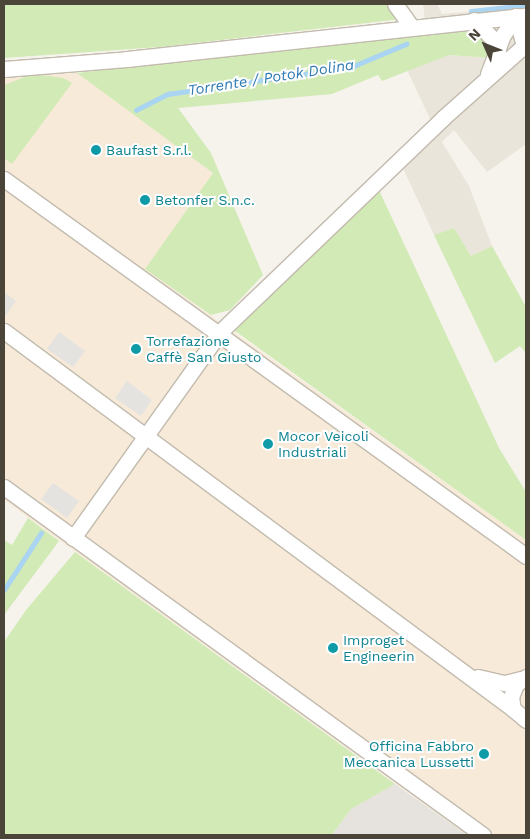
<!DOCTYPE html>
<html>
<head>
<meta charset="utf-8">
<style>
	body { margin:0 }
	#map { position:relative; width:530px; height:839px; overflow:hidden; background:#f6f3ec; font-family:"Work Sans",sans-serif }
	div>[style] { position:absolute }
	.residential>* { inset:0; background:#eae5da }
	.commercial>* { inset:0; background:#f7ead8 }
	.industrial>* { inset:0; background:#e6e2dd }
	.green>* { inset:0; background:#d2eab5 }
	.parking>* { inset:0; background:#e5e3e0 }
	.stream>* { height:4.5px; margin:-2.25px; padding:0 2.25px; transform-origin:2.25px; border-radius:2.25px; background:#a9d4f2 }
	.roads { filter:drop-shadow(1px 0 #c2bbae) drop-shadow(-1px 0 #c2bbae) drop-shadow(0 1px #c2bbae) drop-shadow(0 -1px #c2bbae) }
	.minor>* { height:15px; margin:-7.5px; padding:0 7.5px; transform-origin:7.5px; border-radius:7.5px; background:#fff }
	.dots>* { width:14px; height:14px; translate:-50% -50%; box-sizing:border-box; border:2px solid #fff; border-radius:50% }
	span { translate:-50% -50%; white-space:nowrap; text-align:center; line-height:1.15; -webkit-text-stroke:4px #fff; paint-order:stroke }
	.culture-label { font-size:14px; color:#0d838f }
	.left { translate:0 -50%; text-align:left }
	.right { translate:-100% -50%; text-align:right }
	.water-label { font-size:15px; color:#2e7ab2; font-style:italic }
	.frame { position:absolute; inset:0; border:5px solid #4b4439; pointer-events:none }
	.north { position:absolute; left:460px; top:20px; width:50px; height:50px; -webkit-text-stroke:4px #fff; paint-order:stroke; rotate:314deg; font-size:14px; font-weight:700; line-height:20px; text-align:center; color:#4b4439 }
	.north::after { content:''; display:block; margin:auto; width:18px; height:22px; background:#4b4439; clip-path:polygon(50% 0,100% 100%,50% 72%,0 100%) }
</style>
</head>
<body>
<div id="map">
	<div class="residential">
		<div style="clip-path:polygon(423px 4px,437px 4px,442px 14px,526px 7px,526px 144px,487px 172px,454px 130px,442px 142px,469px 186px,492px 246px,471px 256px,454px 228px,434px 235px,397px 155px,431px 121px,407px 70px,449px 55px,491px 58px,476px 33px,461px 31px,427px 36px)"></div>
	</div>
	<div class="commercial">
		<div style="clip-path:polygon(77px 73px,213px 173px,145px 269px,526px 540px,526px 835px,467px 835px,4px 500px,4px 76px)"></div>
	</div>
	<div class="industrial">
		<div style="clip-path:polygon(395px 784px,467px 835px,332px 835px,351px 809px)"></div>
	</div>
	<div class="green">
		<div style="clip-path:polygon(4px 4px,389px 4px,402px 19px,160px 47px,4px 58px)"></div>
		<div style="clip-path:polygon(461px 31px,481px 36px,489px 47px,491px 58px,449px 55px,382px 81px,378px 75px,332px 94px,178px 108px,211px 153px,263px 275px,230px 310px,211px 315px,145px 269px,213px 173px,77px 73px,408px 34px,427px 36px)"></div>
		<div style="clip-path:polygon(41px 75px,63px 78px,72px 83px,12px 164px,4px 158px,4px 85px,27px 76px)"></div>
		<div style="clip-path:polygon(379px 190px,499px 448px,526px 492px,526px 540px,235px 331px,280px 282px)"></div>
		<div style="clip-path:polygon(454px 228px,471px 256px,492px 246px,526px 307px,526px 353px,520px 346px,495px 363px,434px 235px)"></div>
		<div style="clip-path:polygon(28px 518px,59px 541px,4px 615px,4px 540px,12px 545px)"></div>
		<div style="clip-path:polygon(75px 552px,395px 784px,351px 809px,332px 835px,4px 835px,4px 642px,26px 610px)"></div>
	</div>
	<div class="parking">
		<div style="clip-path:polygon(4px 292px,16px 301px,4px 318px)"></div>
		<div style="clip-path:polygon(59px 332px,85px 351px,73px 367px,47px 349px)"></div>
		<div style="clip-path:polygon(127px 381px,152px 400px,141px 416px,115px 398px)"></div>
		<div style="clip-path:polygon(53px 483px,79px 501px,67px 518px,41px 499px)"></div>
	</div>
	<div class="stream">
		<div style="left:471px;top:11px;width:55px;rotate:-6.2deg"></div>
		<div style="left:136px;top:110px;width:36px;rotate:-27deg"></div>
		<div style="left:168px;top:94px;width:185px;rotate:-8.4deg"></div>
		<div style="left:351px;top:67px;width:60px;rotate:-22.7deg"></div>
		<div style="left:4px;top:590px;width:68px;rotate:-57deg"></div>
	</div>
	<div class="roads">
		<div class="minor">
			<div style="left:395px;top:4px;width:27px;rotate:54deg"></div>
			<div style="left:516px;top:16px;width:31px;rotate:75deg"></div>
			<div style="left:474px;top:20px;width:27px;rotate:45deg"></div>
			<div style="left:493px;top:39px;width:14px;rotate:69deg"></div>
			<div style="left:4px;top:69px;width:123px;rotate:-4.6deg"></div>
			<div style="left:127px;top:59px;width:401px;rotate:-6.2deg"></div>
			<div style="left:488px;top:74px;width:42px;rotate:-69deg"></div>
			<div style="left:503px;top:35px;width:23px;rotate:-56deg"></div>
			<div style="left:4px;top:179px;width:644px;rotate:35.84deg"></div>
			<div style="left:4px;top:331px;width:634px;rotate:36.6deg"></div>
			<div style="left:4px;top:487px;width:592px;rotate:36deg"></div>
			<div style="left:73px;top:538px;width:253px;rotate:-54.5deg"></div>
			<div style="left:220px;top:332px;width:310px;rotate:-43.8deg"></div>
			<div style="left:444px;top:117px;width:110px;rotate:-41.7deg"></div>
			<div style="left:478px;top:677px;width:28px;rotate:13deg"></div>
			<div style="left:505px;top:683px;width:16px;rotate:-14deg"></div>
			<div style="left:526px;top:677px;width:12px;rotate:145deg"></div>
			<div style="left:516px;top:684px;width:14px;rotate:111deg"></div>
			<div style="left:511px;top:697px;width:12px;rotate:81deg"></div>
			<div style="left:513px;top:709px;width:17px;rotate:40deg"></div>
		</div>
	</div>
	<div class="dots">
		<div style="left:96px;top:150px;background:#0f9aa8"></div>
		<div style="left:145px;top:200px;background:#0f9aa8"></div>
		<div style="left:136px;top:349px;background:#0f9aa8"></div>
		<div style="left:268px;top:444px;background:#0f9aa8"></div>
		<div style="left:333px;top:648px;background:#0f9aa8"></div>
		<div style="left:484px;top:754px;background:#0f9aa8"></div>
	</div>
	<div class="culture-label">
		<span class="left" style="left:106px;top:150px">Baufast S.r.l.</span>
		<span class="left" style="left:155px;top:200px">Betonfer S.n.c.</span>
		<span class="left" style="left:146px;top:349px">Torrefazione<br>Caffè San Giusto</span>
		<span class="left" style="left:278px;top:444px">Mocor Veicoli<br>Industriali</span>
		<span class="left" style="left:343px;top:648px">Improget<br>Engineerin</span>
		<span class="right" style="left:474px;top:754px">Officina Fabbro<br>Meccanica Lussetti</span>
	</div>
	<div class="water-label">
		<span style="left:271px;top:78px;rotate:-9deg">Torrente / Potok Dolina</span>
	</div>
	<div class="frame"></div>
	<div class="north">N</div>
</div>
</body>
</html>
